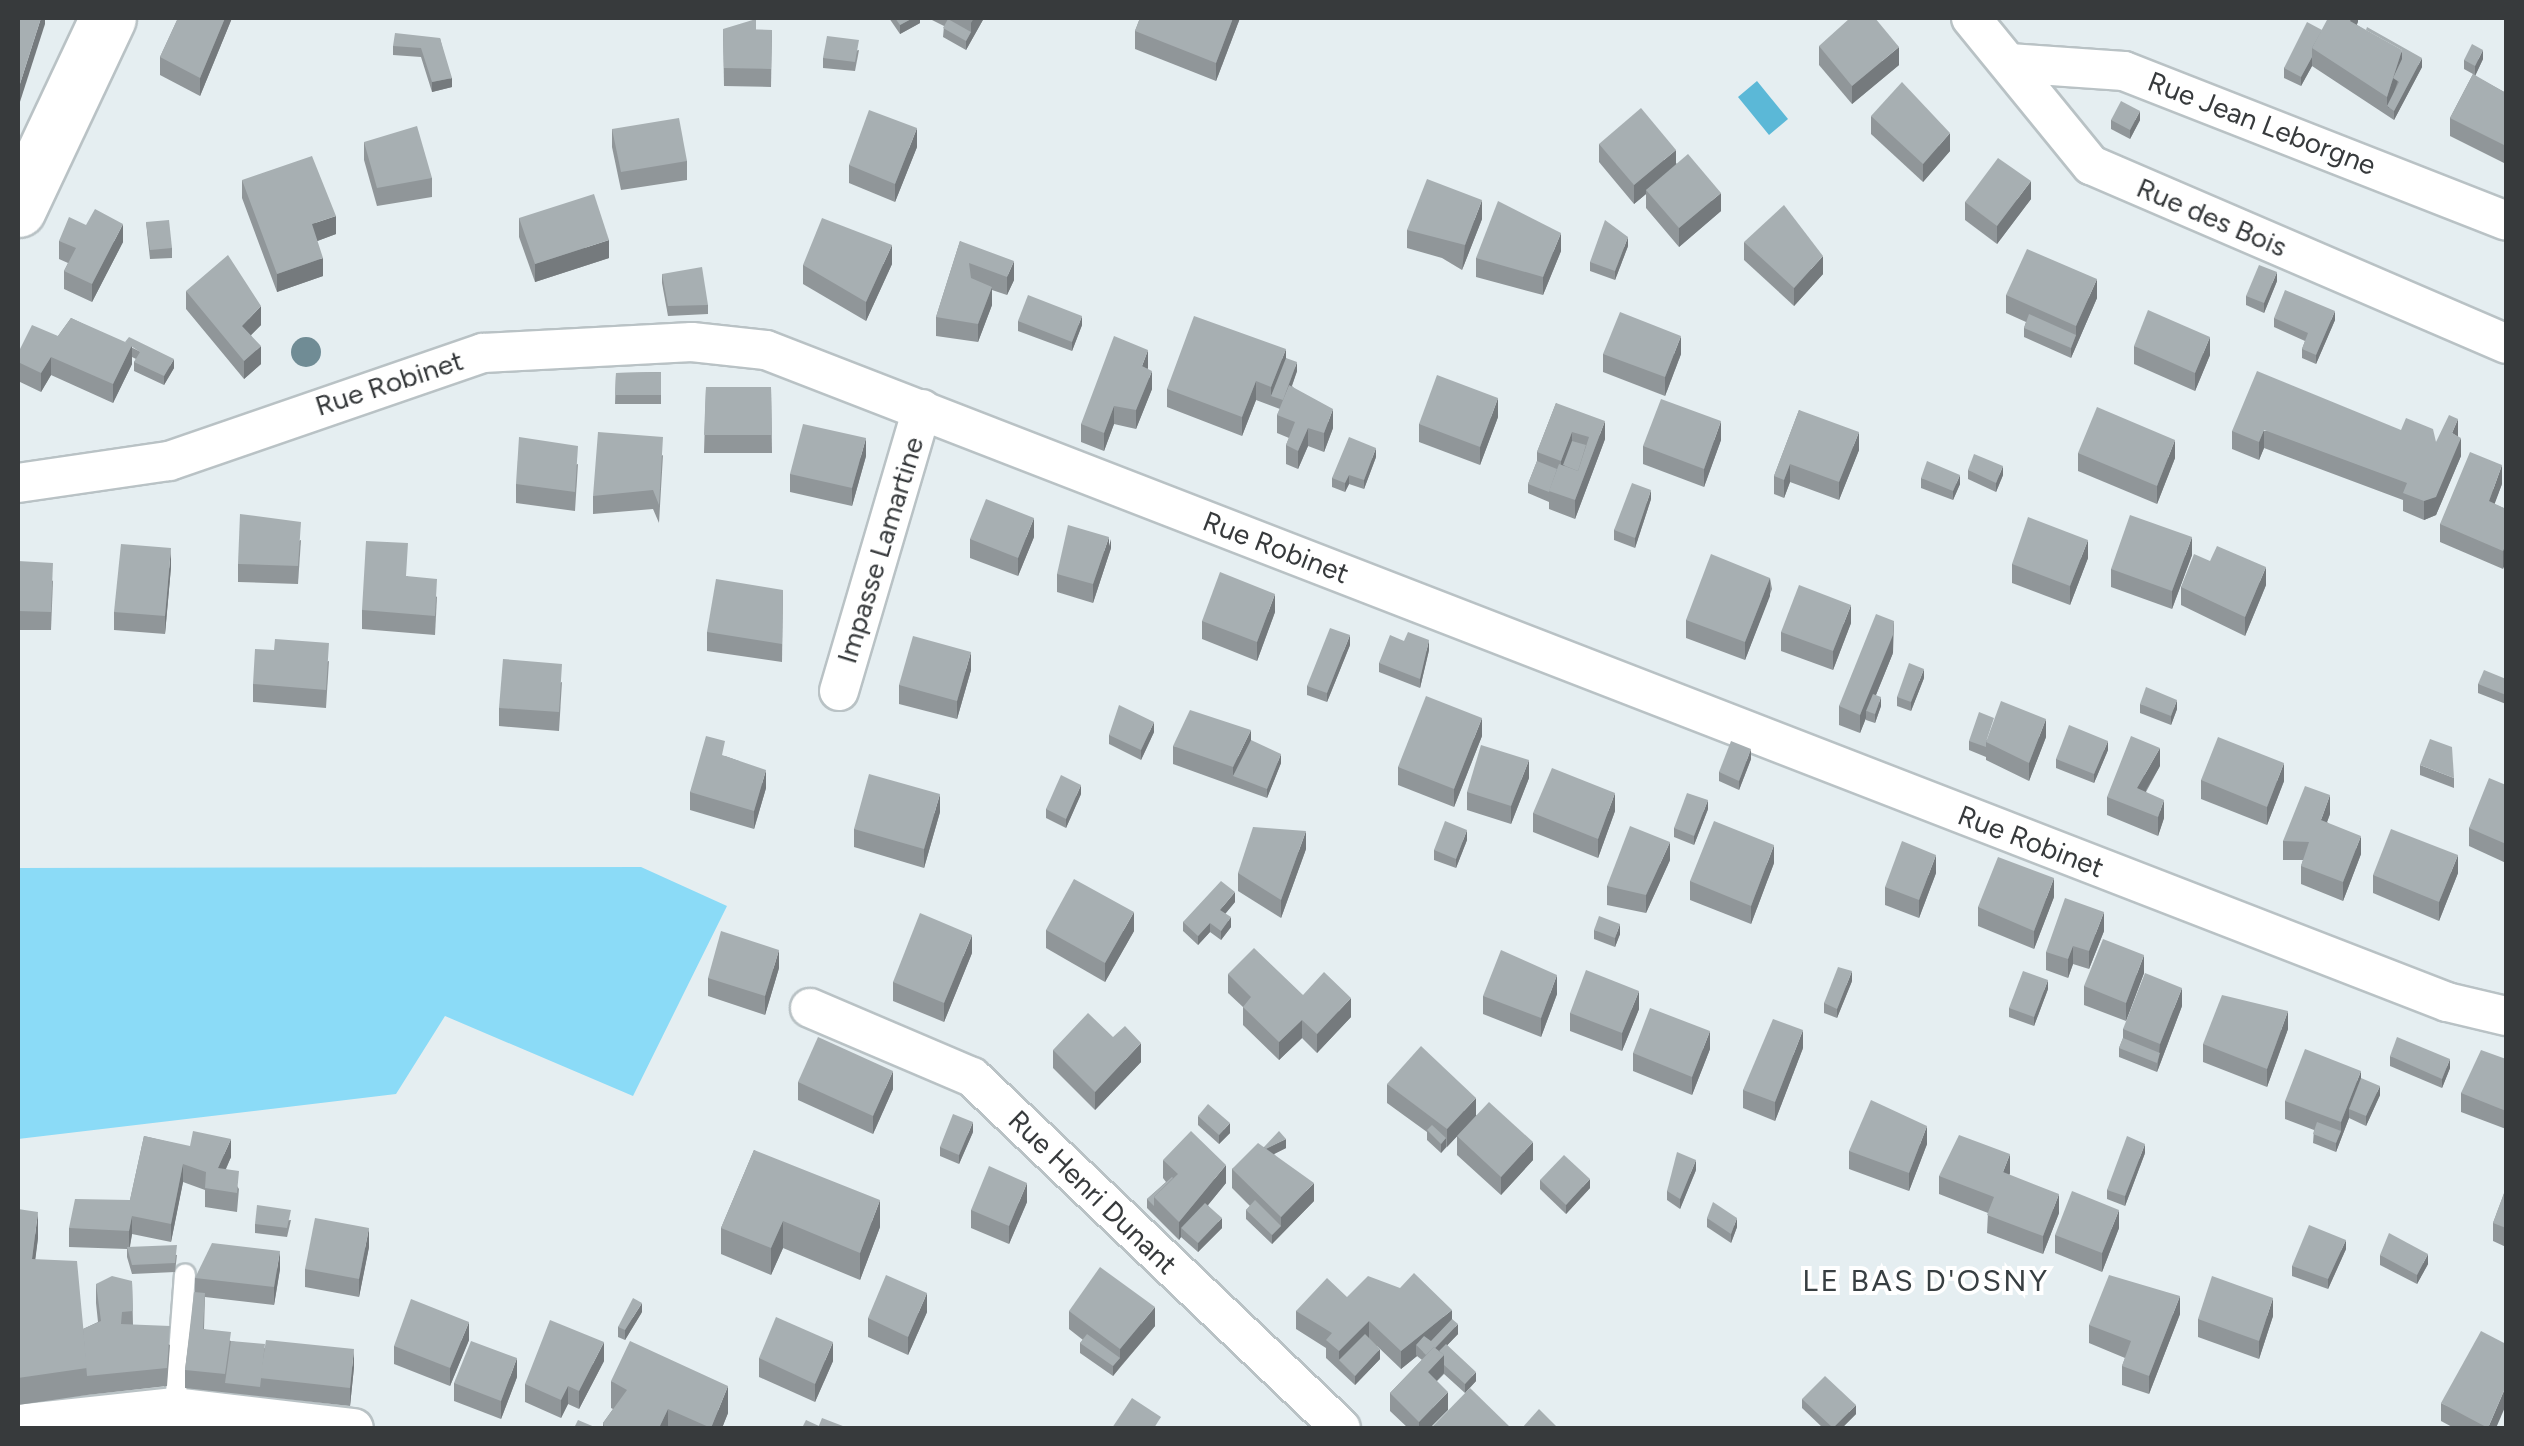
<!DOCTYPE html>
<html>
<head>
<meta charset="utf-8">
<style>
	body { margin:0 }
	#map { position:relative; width:2524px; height:1446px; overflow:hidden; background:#e5eef1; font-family:Figtree,sans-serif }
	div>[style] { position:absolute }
	.green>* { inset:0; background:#8bdbf7 }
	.water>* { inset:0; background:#5bb8d7 }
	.roads { filter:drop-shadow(2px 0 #b9c2c5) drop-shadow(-2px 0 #b9c2c5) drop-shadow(0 2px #b9c2c5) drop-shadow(0 -2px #b9c2c5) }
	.lane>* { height:20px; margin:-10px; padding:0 10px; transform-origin:10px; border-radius:10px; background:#fff }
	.street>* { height:38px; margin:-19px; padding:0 19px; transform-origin:19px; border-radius:19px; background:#fff }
	.secondary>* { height:55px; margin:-27.5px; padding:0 27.5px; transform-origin:27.5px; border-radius:27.5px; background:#fff }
	.trees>* { width:30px; height:30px; margin:-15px; border-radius:50%; background:#708c95 }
	.wall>* { inset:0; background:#909699 }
	.shaded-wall>* { inset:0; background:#757a7d }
	.building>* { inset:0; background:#a7afb2 }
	span { translate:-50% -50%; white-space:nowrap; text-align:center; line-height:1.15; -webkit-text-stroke:8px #fff; paint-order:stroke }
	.street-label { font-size:28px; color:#373a3c }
	.neighbourhood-label { font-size:30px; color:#383f42; letter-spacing:2.5px }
	.frame { position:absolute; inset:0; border:20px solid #373a3c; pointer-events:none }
</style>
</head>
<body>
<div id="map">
	<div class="green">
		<div style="clip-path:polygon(641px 867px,727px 906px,633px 1096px,445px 1016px,396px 1094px,18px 1139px,18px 868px)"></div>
	</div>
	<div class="water">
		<div style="clip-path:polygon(1757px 81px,1788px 119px,1769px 135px,1738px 97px)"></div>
	</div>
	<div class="roads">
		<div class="lane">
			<div style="left:175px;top:1407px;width:133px;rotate:-85.7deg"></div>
		</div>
		<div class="street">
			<div style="left:1971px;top:18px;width:190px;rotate:50.8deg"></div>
			<div style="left:2091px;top:165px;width:452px;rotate:23.3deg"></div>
			<div style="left:2009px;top:63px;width:115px;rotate:4deg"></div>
			<div style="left:2124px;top:71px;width:410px;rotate:21.4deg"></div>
			<div style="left:18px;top:483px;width:153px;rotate:-8.3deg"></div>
			<div style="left:169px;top:461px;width:332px;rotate:-19deg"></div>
			<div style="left:483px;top:353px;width:209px;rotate:-3deg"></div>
			<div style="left:692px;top:342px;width:74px;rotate:6.2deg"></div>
			<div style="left:766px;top:350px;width:1803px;rotate:21.2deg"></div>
			<div style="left:2447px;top:1002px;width:61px;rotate:13.3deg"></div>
			<div style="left:839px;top:691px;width:294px;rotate:-73.6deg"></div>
			<div style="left:810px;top:1008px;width:176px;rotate:23.1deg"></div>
			<div style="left:972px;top:1077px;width:509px;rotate:43.57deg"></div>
			<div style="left:18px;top:1424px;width:158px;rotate:-6.2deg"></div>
			<div style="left:175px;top:1407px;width:180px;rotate:6.7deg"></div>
		</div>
		<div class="secondary">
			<div style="left:18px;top:209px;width:211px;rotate:-64.8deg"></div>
		</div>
	</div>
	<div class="trees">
		<div style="left:306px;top:352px"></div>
	</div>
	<div class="wall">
		<div style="clip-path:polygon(178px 18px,232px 18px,200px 96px,160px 75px,160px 57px)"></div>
		<div style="clip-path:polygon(889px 18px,920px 18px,920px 23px,900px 34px)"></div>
		<div style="clip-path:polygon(928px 18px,984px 18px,966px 50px,943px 37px,944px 26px)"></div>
		<div style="clip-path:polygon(1140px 18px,1240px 18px,1216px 81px,1135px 49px,1135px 31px)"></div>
		<div style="clip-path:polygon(2358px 18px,2357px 25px,2422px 67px,2394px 120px,2312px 66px,2301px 86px,2284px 78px,2284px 68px,2322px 30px)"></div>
		<div style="clip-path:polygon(723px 29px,772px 30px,771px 87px,724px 86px)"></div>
		<div style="clip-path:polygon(440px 38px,452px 87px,432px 92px,421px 57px,393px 55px,393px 46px)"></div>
		<div style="clip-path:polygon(1819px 46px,1899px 65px,1852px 104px,1819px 65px)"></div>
		<div style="clip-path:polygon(859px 50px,855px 71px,823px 68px,823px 58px)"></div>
		<div style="clip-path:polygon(2483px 59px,2475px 76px,2506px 93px,2506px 164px,2450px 136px,2450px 118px,2473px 74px,2464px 69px,2464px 60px)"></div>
		<div style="clip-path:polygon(1871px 116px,1950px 151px,1923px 182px,1871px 134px)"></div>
		<div style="clip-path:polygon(2111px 120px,2140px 120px,2130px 139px,2111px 129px)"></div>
		<div style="clip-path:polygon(612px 129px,687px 161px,687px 180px,621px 190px,612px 147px)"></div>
		<div style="clip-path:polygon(364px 142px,432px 178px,432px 197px,377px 206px,364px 160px)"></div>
		<div style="clip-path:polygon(1599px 144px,1676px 163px,1721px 211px,1679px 247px,1646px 208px,1646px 194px,1634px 204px,1599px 162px)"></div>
		<div style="clip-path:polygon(917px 147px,895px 202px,849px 183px,849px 165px)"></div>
		<div style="clip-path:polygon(242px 180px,336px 234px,317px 241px,323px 276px,277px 292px,242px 198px)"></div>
		<div style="clip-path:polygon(2031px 199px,1997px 244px,1965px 220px,1965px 202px)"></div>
		<div style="clip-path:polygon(519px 218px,609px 258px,535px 282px,519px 237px)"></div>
		<div style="clip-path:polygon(1482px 219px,1462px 270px,1442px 258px,1407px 248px,1407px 230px)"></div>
		<div style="clip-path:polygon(146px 222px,172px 248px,172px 258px,150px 259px)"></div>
		<div style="clip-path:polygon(59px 241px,123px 242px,92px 302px,64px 289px,64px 271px,68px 263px,59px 259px)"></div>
		<div style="clip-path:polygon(960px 241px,1014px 280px,1007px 295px,992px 290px,992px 305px,978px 342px,936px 336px,936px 317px)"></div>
		<div style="clip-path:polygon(1744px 242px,1823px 274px,1794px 306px,1744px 260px)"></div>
		<div style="clip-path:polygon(1628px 246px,1615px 280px,1590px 271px,1590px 262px)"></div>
		<div style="clip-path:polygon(1561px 251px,1543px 295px,1476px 277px,1476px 258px)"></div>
		<div style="clip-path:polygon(892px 264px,866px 321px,803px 284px,803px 265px)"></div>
		<div style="clip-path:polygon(662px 274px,708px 305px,708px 314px,668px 316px,662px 283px)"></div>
		<div style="clip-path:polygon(2277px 281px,2264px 313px,2246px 305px,2246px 296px)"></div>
		<div style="clip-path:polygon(186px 291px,261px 325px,251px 335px,261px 364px,244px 379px,186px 309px)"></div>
		<div style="clip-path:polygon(2006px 295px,2097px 298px,2071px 358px,2024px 337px,2024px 328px,2026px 322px,2006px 313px)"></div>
		<div style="clip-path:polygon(71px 318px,174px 368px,164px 385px,134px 371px,134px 362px,136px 359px,132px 357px,132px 364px,113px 403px,51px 375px,41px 392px,18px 381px,18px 353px,58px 336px)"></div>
		<div style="clip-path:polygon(2274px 318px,2335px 320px,2316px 364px,2302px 358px,2302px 349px,2305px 341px,2274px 327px)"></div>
		<div style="clip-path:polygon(1018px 321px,1082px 325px,1072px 351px,1018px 331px)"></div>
		<div style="clip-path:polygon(2134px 346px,2210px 355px,2195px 391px,2134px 364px)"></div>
		<div style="clip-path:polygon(1603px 354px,1681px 354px,1665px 396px,1603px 372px)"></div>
		<div style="clip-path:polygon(1286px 358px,1297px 371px,1292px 386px,1333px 428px,1324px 452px,1308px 446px,1298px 469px,1286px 464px,1286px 445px,1289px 438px,1277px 433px,1277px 415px,1280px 409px,1256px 400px,1242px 436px,1167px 407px,1167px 389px)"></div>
		<div style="clip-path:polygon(1147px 369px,1152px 389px,1136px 429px,1114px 424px,1104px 451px,1081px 442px,1081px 424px)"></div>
		<div style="clip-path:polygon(661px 372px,661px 404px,615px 404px,616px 373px)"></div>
		<div style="clip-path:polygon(706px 387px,771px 387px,772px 453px,704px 453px)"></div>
		<div style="clip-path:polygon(1556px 403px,1605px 439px,1575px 519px,1549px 509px,1549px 502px,1528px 493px,1528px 484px,1537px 461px,1537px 452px)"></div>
		<div style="clip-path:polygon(1799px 410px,1859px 450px,1839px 500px,1790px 482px,1784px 498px,1774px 494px,1774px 476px)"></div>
		<div style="clip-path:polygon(1498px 417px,1480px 465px,1419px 442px,1419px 424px)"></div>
		<div style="clip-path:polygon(2401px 430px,2436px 442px,2458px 436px,2461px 456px,2436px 515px,2424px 520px,2403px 511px,2403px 500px,2264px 448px,2259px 460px,2232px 449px,2232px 431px)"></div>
		<div style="clip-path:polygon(1721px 440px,1704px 487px,1643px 464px,1643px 446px)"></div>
		<div style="clip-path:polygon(2078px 453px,2175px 458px,2157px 504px,2078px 471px)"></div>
		<div style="clip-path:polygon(663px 455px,659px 523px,653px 509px,593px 514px,593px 496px)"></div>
		<div style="clip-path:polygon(866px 456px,852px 506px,790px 492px,790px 474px)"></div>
		<div style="clip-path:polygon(1376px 457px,1364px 489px,1349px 484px,1345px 492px,1332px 487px,1332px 478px)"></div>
		<div style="clip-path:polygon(578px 464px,575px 511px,516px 503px,516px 484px)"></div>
		<div style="clip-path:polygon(1968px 470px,2003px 475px,1996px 492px,1968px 479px)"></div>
		<div style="clip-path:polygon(1921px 478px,1960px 484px,1953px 500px,1921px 488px)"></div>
		<div style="clip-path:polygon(2502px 484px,2494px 504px,2506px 509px,2503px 569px,2440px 542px,2440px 524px)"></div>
		<div style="clip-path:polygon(1651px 499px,1635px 548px,1614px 540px,1614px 530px)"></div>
		<div style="clip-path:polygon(1034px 537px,1018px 576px,970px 558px,970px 539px)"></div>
		<div style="clip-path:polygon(301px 540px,298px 584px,238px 582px,238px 564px)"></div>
		<div style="clip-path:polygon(1111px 548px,1093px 603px,1057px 592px,1057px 574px)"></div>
		<div style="clip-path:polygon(2192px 555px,2172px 609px,2111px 587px,2111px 569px)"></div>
		<div style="clip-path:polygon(2088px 558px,2070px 605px,2012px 583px,2012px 564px)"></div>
		<div style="clip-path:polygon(18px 561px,53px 581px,51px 630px,18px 630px)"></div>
		<div style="clip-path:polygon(2210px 561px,2266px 585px,2245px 636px,2181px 605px,2181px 587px)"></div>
		<div style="clip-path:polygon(171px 567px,165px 634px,114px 630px,114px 612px)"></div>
		<div style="clip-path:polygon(407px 576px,437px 597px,435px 635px,362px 629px,362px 610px)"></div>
		<div style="clip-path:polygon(1770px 578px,1772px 589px,1745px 660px,1686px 638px,1686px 620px)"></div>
		<div style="clip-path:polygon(783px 590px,782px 662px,707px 651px,707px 632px)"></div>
		<div style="clip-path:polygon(1275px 612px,1257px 661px,1202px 639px,1202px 621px)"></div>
		<div style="clip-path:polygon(1851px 623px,1833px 670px,1781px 651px,1781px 632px)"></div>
		<div style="clip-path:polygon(1350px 645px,1327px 702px,1307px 695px,1307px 686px)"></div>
		<div style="clip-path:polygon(1429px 650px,1420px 688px,1379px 672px,1379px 663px)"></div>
		<div style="clip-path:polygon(1893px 653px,1876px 695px,1881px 706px,1875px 723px,1866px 720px,1866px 718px,1860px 733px,1839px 725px,1839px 706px)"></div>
		<div style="clip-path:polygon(329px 661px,326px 708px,253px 702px,253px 684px)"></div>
		<div style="clip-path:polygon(971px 670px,957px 719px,899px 704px,899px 685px)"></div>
		<div style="clip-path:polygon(2506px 672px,2506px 704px,2478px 693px,2478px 684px,2506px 679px)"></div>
		<div style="clip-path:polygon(1924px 678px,1911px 711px,1897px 706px,1897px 697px)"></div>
		<div style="clip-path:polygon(562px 682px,559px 731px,499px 726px,499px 708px)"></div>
		<div style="clip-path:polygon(2140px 704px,2177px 709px,2171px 725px,2140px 713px)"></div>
		<div style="clip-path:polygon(1154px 732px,1141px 760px,1109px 744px,1109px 735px)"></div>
		<div style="clip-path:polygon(1482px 736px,1454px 807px,1398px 785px,1398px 767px)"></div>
		<div style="clip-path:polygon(2046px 737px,2029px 781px,1986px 760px,1986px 757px,1969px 750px,1969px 741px)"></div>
		<div style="clip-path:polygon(1173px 746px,1281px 763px,1267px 798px,1173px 764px)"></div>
		<div style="clip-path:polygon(2108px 750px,2094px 783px,2056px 768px,2056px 759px)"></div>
		<div style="clip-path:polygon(725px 756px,739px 761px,766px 788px,754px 829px,690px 810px,690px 792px)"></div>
		<div style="clip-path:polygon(1751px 759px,1739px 790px,1719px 781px,1719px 772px)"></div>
		<div style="clip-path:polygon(2420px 765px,2454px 778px,2454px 788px,2420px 775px)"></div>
		<div style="clip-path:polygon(2160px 766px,2146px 792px,2164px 818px,2158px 836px,2107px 815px,2107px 797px)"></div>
		<div style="clip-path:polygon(1529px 778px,1511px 824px,1467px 810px,1467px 792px)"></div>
		<div style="clip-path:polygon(2201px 780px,2284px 781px,2267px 825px,2201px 799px)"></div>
		<div style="clip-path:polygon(2506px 785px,2506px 863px,2469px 846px,2469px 828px)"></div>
		<div style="clip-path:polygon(1081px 794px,1066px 828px,1046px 818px,1046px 809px)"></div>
		<div style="clip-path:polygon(1708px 809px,1694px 845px,1674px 837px,1674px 828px)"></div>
		<div style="clip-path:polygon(1615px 811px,1598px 858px,1533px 832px,1533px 813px)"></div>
		<div style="clip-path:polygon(940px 812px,924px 868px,854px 847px,854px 829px)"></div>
		<div style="clip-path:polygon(2330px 814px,2327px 822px,2361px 854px,2343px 901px,2301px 884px,2301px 866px,2303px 860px,2283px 860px,2283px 841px)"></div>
		<div style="clip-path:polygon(1467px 840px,1456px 868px,1434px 860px,1434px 850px)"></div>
		<div style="clip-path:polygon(1306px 849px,1281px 918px,1238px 891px,1238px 873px)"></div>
		<div style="clip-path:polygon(1670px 860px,1646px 913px,1607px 905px,1607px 886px)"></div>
		<div style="clip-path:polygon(1774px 863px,1751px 924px,1690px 900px,1690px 881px)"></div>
		<div style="clip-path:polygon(1936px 873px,1919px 918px,1885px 905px,1885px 887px)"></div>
		<div style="clip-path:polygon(2458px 873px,2439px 921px,2373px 893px,2373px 875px)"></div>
		<div style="clip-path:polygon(2054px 897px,2034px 949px,1978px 926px,1978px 907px)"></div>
		<div style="clip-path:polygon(1235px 902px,1225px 914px,1231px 927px,1221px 940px,1210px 932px,1198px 945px,1183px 931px,1183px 922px)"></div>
		<div style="clip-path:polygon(1046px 930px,1134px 931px,1105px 982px,1046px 948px)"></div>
		<div style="clip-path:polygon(1594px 930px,1620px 934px,1615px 947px,1594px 939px)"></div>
		<div style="clip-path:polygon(2104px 931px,2089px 969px,2073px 964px,2068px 978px,2046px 970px,2046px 952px)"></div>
		<div style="clip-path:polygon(972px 953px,944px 1022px,893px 1001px,893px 982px)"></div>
		<div style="clip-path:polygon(779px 968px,765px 1015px,708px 996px,708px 978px)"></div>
		<div style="clip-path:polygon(2144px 973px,2126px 1021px,2084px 1005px,2084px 986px)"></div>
		<div style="clip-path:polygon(1228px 974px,1303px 995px,1351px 1017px,1317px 1053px,1302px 1038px,1279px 1060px,1243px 1025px,1243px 1007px,1228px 993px)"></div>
		<div style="clip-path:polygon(1852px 981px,1837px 1018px,1824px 1013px,1824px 1003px)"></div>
		<div style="clip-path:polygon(2048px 989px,2034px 1026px,2009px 1017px,2009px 1008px)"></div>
		<div style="clip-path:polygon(1557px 994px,1541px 1037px,1483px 1014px,1483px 996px)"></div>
		<div style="clip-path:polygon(2182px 1006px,2157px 1072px,2119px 1057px,2119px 1048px,2123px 1038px,2123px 1029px)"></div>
		<div style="clip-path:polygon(1639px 1009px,1622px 1051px,1570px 1031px,1570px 1013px)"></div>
		<div style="clip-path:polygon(2288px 1029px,2267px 1087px,2203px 1062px,2203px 1044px)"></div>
		<div style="clip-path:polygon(1803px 1048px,1775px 1121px,1743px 1108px,1743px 1090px)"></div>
		<div style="clip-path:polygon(1710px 1049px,1692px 1095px,1633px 1071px,1633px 1053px)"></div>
		<div style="clip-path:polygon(1053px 1050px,1141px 1062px,1095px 1110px,1053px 1068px)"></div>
		<div style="clip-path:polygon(2390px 1056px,2450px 1068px,2442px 1088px,2390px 1066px)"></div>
		<div style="clip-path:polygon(2506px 1059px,2506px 1129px,2461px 1112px,2461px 1093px)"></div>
		<div style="clip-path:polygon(2361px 1080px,2380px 1095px,2366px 1126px,2349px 1118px,2336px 1152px,2313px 1143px,2314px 1130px,2285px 1119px,2285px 1101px)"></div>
		<div style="clip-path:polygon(798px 1082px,893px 1089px,873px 1134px,798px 1100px)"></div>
		<div style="clip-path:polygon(1387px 1084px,1476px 1115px,1533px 1160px,1501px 1195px,1457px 1155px,1457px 1136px,1441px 1153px,1427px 1140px,1427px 1132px,1387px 1103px)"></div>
		<div style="clip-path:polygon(1198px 1116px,1230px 1133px,1219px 1144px,1198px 1125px)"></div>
		<div style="clip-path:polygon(973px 1132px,959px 1164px,940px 1156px,940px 1147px)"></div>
		<div style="clip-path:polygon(144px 1136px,231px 1157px,226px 1169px,239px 1189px,237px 1212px,205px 1207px,205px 1190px,183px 1182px,171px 1242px,132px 1234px,130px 1247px,177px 1255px,175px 1272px,132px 1274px,127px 1257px,127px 1249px,69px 1247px,69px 1228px,130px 1200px)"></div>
		<div style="clip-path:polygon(1927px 1144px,1909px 1191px,1849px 1169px,1849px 1151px)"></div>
		<div style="clip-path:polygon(1264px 1147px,1286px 1148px,1274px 1154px,1314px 1201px,1272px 1244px,1246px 1219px,1246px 1210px,1250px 1206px,1232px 1188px,1232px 1169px)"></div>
		<div style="clip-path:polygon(754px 1150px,880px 1227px,860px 1280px,783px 1248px,771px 1275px,721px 1254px,721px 1228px)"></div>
		<div style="clip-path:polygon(2145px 1153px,2125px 1206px,2107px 1199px,2107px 1190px)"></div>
		<div style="clip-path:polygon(1163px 1160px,1226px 1183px,1208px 1205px,1222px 1228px,1198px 1252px,1181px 1237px,1179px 1240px,1147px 1208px,1147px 1199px,1166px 1182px,1163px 1178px)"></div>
		<div style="clip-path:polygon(1696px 1170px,1680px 1209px,1667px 1200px,1667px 1191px)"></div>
		<div style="clip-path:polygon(2010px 1173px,2009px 1175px,2059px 1213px,2043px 1254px,1987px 1233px,1988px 1213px,1939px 1194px,1939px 1176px)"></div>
		<div style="clip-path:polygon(1540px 1180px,1590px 1188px,1566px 1214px,1540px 1189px)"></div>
		<div style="clip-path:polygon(2506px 1188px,2506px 1247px,2493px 1241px,2493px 1223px)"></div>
		<div style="clip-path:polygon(1027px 1202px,1009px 1244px,971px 1228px,971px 1210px)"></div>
		<div style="clip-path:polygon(18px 1209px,38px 1238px,35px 1259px,83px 1329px,98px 1322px,96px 1303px,96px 1284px,132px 1281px,133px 1325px,170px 1345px,167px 1386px,87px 1395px,18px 1405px)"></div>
		<div style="clip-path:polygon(1707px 1218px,1737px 1227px,1731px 1243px,1707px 1227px)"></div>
		<div style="clip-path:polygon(291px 1220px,287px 1237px,255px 1233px,255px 1224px)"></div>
		<div style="clip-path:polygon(2119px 1228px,2102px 1272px,2055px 1253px,2055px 1235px)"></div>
		<div style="clip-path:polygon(369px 1247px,359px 1297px,305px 1287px,305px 1269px)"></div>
		<div style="clip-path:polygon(2346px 1249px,2328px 1289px,2292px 1276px,2292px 1266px)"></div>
		<div style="clip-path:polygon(2380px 1255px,2428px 1264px,2417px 1284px,2380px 1265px)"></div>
		<div style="clip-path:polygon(280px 1269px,274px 1305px,205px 1297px,204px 1329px,231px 1341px,354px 1367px,350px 1406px,185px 1388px,185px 1370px,195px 1292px,195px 1278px)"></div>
		<div style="clip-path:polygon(1347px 1297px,1452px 1319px,1458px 1334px,1447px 1345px,1476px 1381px,1465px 1393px,1444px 1374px,1437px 1381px,1430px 1428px,1408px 1428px,1390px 1411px,1390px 1393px,1422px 1360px,1417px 1356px,1401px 1369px,1377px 1346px,1380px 1359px,1355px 1385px,1326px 1358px,1326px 1348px,1296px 1329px,1296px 1311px)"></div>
		<div style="clip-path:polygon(1069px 1311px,1155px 1326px,1113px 1376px,1080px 1353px,1080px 1343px,1083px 1340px,1069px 1329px)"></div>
		<div style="clip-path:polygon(642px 1312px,625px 1340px,618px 1337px,618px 1327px)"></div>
		<div style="clip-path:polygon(927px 1312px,908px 1355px,868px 1337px,868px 1318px)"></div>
		<div style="clip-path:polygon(2180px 1314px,2149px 1394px,2122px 1385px,2122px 1366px,2125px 1358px,2089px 1343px,2089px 1325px)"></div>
		<div style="clip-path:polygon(2273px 1316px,2259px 1359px,2198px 1337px,2198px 1319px)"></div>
		<div style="clip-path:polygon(469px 1340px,450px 1386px,394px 1364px,394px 1346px)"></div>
		<div style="clip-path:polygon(759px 1358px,833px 1361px,815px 1402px,759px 1377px)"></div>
		<div style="clip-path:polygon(604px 1361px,579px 1409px,568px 1404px,561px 1418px,525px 1402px,525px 1384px)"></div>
		<div style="clip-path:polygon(517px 1377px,501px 1419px,454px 1401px,454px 1383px)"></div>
		<div style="clip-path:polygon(611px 1381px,728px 1413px,722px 1428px,603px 1428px,603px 1423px,613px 1409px,611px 1408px)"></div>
		<div style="clip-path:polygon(1802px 1399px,1856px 1414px,1842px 1428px,1823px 1428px,1802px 1408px)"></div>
		<div style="clip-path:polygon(2441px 1403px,2496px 1428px,2454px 1428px,2441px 1421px)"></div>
	</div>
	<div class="shaded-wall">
		<div style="clip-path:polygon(41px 18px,45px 18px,45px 24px,18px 108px,18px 90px)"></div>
		<div style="clip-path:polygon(225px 18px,232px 18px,200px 96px,200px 78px)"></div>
		<div style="clip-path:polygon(913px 18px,920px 18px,920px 23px,900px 34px,900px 25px)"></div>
		<div style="clip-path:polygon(974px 18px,984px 18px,966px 50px,966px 41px,971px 32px,971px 23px)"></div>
		<div style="clip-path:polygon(1233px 18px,1240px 18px,1216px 81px,1216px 63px)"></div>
		<div style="clip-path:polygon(2351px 18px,2358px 18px,2358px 22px,2350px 39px,2350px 21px)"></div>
		<div style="clip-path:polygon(1899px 47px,1899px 65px,1852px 104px,1852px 86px)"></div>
		<div style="clip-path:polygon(2402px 50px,2402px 68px,2389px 108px,2387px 106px,2387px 97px)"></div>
		<div style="clip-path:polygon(2483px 50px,2483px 59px,2475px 76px,2475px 66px)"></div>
		<div style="clip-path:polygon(2312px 57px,2312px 66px,2301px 86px,2301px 77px)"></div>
		<div style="clip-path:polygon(2422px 58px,2422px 67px,2394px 120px,2394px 111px)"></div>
		<div style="clip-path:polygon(452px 78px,452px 87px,432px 92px,432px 82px)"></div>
		<div style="clip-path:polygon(2140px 111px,2140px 120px,2130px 139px,2130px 130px)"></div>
		<div style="clip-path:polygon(917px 128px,917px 147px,895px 202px,895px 184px)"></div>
		<div style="clip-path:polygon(1950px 133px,1950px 151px,1923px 182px,1923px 164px)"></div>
		<div style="clip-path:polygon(1676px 150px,1676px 168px,1646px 190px,1646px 194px,1634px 204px,1634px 185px)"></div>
		<div style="clip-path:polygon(2031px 181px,2031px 199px,1997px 244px,1997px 226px)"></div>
		<div style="clip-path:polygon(1721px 193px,1721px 211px,1679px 247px,1679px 228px)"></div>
		<div style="clip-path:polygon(1482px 200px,1482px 219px,1462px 270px,1465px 245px)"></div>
		<div style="clip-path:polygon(336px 216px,336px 234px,312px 243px,312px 224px)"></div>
		<div style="clip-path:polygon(123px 224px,123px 242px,92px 302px,92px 284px)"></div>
		<div style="clip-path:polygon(1561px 233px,1561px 251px,1543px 295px,1543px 277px)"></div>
		<div style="clip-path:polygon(1628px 237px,1628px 246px,1615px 280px,1615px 271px)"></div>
		<div style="clip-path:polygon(609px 240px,609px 258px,535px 282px,535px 264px)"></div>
		<div style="clip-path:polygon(892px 245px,892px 264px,866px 321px,866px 302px)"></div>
		<div style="clip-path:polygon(1823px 256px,1823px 274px,1794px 306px,1794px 288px)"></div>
		<div style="clip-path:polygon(323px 258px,323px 276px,277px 292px,277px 274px)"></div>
		<div style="clip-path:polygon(1014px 261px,1014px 280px,1007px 295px,1007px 277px)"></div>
		<div style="clip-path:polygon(2277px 272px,2277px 281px,2264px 313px,2264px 303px)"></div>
		<div style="clip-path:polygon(2097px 279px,2097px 298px,2071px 358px,2071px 348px,2076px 335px,2076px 326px)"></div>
		<div style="clip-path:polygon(992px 287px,992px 305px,978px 342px,978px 324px)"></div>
		<div style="clip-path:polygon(261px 306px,261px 325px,242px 344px,242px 326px)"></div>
		<div style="clip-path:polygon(2335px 311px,2335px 320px,2316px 364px,2316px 355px)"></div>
		<div style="clip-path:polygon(1082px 316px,1082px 325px,1072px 351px,1072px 342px)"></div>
		<div style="clip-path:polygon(1681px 336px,1681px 354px,1665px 396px,1665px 377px)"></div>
		<div style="clip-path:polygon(2210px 337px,2210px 355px,2195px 391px,2195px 373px)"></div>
		<div style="clip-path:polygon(132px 345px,132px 364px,113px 403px,113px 384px)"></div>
		<div style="clip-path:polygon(261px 346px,261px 364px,244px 379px,244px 361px)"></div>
		<div style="clip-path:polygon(1286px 349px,1286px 367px,1271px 396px,1271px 387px)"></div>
		<div style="clip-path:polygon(1148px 350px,1148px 368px,1142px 385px,1142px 366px)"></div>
		<div style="clip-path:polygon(51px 357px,51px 375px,41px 392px,41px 373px)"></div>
		<div style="clip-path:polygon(174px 359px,174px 368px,164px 385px,164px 376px)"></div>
		<div style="clip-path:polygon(1297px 362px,1297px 371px,1283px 410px,1283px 401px)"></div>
		<div style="clip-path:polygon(1152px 371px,1152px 389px,1136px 429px,1136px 410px)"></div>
		<div style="clip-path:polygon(1256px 381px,1256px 400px,1242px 436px,1242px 417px)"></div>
		<div style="clip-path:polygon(1498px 398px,1498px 417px,1480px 465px,1480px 447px)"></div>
		<div style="clip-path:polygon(1114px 406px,1114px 424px,1104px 451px,1104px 433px)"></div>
		<div style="clip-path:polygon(1333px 409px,1333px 428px,1324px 452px,1324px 433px)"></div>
		<div style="clip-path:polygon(2458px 419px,2458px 437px,2452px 433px)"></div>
		<div style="clip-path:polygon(1605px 421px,1605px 439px,1575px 519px,1575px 500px)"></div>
		<div style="clip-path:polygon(1721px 421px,1721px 440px,1704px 487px,1704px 469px)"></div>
		<div style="clip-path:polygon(1308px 428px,1308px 446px,1298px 469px,1298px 451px)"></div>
		<div style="clip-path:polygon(2264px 430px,2264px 448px,2259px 460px,2259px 442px)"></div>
		<div style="clip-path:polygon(1572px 432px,1572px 450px,1561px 474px,1561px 461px)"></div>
		<div style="clip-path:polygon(1859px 432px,1859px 450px,1839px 500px,1839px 482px)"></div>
		<div style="clip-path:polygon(866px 438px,866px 456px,852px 506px,852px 488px)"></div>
		<div style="clip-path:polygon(2461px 438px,2461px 456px,2436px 515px,2424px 520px,2424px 501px)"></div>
		<div style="clip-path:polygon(2175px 440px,2175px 458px,2157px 504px,2157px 486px)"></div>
		<div style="clip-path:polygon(1376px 448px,1376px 457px,1364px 489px,1364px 480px)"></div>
		<div style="clip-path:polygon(1790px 464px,1790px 482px,1784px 498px,1784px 480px)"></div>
		<div style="clip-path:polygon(2502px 465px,2502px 484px,2489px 519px,2489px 501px)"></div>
		<div style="clip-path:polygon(2003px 466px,2003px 475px,1996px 492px,1996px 483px)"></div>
		<div style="clip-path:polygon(1349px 475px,1349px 484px,1345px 492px,1345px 483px)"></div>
		<div style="clip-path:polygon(1960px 475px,1960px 484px,1953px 500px,1953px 491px)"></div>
		<div style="clip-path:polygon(1651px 490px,1651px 499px,1635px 548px,1635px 538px)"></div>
		<div style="clip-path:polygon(1034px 518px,1034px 537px,1018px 576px,1018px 558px)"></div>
		<div style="clip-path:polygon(1109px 537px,1109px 546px,1111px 539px,1111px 548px,1093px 603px,1093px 584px)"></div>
		<div style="clip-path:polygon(2192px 537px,2192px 555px,2172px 609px,2172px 591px)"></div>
		<div style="clip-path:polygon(2088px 540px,2088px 558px,2070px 605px,2070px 586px)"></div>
		<div style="clip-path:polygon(2506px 544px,2506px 562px,2503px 569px,2503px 551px)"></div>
		<div style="clip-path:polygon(171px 548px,171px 567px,165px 634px,165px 616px)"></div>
		<div style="clip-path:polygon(2266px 567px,2266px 585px,2245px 636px,2245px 617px)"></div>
		<div style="clip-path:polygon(1770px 578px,1770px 596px,1745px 660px,1745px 642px)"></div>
		<div style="clip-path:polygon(1275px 594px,1275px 612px,1257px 661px,1257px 642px)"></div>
		<div style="clip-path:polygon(1851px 605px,1851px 623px,1833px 670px,1833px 651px)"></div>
		<div style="clip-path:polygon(1894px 621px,1893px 653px,1869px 712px,1866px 711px,1866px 718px,1860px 733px,1860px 715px)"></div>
		<div style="clip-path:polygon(1350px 635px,1350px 645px,1327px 702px,1327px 693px)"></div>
		<div style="clip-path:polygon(1429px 640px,1429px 650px,1420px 688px,1420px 679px)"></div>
		<div style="clip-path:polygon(971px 652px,971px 670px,957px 719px,957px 701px)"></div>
		<div style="clip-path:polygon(1924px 669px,1924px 678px,1911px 711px,1911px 702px)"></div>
		<div style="clip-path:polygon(1881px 697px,1881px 706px,1875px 723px,1875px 714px)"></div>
		<div style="clip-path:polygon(2177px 700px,2177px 709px,2171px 725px,2171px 716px)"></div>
		<div style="clip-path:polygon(1482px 718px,1482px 736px,1454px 807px,1454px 789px)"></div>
		<div style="clip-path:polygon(2046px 719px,2046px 737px,2029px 781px,2029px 763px)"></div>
		<div style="clip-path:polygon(1154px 722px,1154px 732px,1141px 760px,1141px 750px)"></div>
		<div style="clip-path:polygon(1251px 730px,1251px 748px,1233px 776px,1233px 767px)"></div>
		<div style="clip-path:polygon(2108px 741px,2108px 750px,2094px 783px,2094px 774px)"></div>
		<div style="clip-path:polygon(2160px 748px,2160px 766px,2146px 790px,2144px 809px,2137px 788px)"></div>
		<div style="clip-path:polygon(1751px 749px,1751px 759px,1739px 790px,1739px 781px)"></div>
		<div style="clip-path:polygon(1281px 754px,1281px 763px,1267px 798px,1267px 789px)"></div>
		<div style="clip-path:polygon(1529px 760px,1529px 778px,1511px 824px,1511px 806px)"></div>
		<div style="clip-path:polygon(2284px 763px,2284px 781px,2267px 825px,2267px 807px)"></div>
		<div style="clip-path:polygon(766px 770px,766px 788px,754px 829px,754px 811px)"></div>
		<div style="clip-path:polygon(1081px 785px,1081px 794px,1066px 828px,1066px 819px)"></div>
		<div style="clip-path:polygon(1615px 793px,1615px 811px,1598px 858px,1598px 839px)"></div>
		<div style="clip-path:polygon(940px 794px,940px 812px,924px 868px,924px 849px)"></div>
		<div style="clip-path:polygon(2330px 795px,2330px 814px,2321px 838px,2321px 820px)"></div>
		<div style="clip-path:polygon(1708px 800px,1708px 809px,1694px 845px,1694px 836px)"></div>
		<div style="clip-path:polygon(2164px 800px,2164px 818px,2158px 836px,2158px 817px)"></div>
		<div style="clip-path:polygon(1467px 830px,1467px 840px,1456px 868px,1456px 859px)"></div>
		<div style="clip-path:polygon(1306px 831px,1306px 849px,1281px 918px,1281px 900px)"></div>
		<div style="clip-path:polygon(2361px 836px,2361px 854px,2343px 901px,2343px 882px)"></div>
		<div style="clip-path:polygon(1670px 842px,1670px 860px,1646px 913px,1646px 895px)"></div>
		<div style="clip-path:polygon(1774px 845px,1774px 863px,1751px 924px,1751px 906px)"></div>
		<div style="clip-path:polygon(1936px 855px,1936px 873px,1919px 918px,1919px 900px)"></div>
		<div style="clip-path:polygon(2458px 855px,2458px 873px,2439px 921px,2439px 902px)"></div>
		<div style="clip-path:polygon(2054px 878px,2054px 897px,2034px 949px,2034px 931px)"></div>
		<div style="clip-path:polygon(1235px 892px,1235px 902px,1220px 920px,1220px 910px)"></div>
		<div style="clip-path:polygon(1134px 912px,1134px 931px,1105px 982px,1105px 963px)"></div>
		<div style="clip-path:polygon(2104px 912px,2104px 931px,2089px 969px,2089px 951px)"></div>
		<div style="clip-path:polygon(1231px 917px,1231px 927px,1221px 940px,1221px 931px)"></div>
		<div style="clip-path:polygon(1210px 923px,1210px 932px,1198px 945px,1198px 936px)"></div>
		<div style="clip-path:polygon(1620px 924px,1620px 934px,1615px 947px,1615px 938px)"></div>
		<div style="clip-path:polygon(972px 935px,972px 953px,944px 1022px,944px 1003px)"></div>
		<div style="clip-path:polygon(2073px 946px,2073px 964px,2068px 978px,2068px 959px)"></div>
		<div style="clip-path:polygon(779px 950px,779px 968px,765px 1015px,765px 996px)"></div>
		<div style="clip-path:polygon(2144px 955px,2144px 973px,2126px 1021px,2126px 1003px)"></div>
		<div style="clip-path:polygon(1852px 971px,1852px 981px,1837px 1018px,1837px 1009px)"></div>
		<div style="clip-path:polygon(1557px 975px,1557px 994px,1541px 1037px,1541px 1018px)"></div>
		<div style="clip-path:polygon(2048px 980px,2048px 989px,2034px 1026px,2034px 1017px)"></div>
		<div style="clip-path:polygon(2182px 988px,2182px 1006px,2157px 1072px,2160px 1044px)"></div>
		<div style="clip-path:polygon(1639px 991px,1639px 1009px,1622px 1051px,1622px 1033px)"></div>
		<div style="clip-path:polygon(1351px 998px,1351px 1017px,1317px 1053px,1317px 1034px)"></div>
		<div style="clip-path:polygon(2288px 1011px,2288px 1029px,2267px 1087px,2267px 1069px)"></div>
		<div style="clip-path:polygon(1302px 1020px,1302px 1038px,1279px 1060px,1279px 1042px)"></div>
		<div style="clip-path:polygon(1803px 1030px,1803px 1048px,1775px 1121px,1775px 1102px)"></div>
		<div style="clip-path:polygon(1710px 1031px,1710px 1049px,1692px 1095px,1692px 1077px)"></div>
		<div style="clip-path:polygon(1141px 1043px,1141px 1062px,1095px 1110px,1095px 1092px)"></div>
		<div style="clip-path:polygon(2450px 1059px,2450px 1068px,2442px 1088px,2442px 1079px)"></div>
		<div style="clip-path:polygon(893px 1071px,893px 1089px,873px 1134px,873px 1116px)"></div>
		<div style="clip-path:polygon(2361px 1071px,2361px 1090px,2349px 1109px,2349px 1118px,2336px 1152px,2336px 1143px,2341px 1131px,2341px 1122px)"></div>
		<div style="clip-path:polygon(2380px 1086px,2380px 1095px,2366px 1126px,2366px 1116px)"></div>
		<div style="clip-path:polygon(1476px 1098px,1476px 1116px,1447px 1147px,1447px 1129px)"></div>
		<div style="clip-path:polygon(973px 1122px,973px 1132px,959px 1164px,959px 1155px)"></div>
		<div style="clip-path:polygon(1230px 1123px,1230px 1133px,1219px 1144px,1219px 1135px)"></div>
		<div style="clip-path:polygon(1927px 1126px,1927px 1144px,1909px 1191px,1909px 1173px)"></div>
		<div style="clip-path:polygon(1446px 1138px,1446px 1147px,1441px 1153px,1441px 1144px)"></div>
		<div style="clip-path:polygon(231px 1139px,231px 1157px,218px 1186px,218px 1168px)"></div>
		<div style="clip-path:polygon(1286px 1139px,1286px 1148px,1258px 1162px,1258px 1152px)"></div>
		<div style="clip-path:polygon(1533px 1142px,1533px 1160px,1501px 1195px,1501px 1177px)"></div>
		<div style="clip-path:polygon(2145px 1144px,2145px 1153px,2125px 1206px,2125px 1196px)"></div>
		<div style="clip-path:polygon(2010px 1154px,2010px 1173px,2003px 1191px,2003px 1172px)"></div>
		<div style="clip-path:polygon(1696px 1160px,1696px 1170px,1680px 1209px,1680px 1199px)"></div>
		<div style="clip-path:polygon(183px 1164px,183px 1182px,171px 1242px,171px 1224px)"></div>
		<div style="clip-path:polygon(1226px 1165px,1226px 1183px,1186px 1232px,1181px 1228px,1181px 1237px,1179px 1240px,1179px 1222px)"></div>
		<div style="clip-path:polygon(1590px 1179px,1590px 1188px,1566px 1214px,1566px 1205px)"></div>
		<div style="clip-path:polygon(1027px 1183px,1027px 1202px,1009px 1244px,1009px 1226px)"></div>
		<div style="clip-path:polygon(1314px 1183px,1314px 1201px,1272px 1244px,1272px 1235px,1281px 1226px,1281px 1217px)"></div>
		<div style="clip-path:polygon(2059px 1194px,2059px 1213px,2043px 1254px,2043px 1236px)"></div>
		<div style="clip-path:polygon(880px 1200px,880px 1227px,860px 1280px,860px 1253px)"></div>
		<div style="clip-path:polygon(2119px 1210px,2119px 1228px,2102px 1272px,2102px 1253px)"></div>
		<div style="clip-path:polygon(38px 1212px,38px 1238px,32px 1286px,32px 1259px)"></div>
		<div style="clip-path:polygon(132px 1216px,132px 1234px,129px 1250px,129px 1231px)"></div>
		<div style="clip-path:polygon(1222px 1218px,1222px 1228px,1198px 1252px,1198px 1243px)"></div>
		<div style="clip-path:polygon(1737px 1218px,1737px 1227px,1731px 1243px,1731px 1234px)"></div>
		<div style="clip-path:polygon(783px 1221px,783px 1248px,771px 1275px,771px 1248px)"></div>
		<div style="clip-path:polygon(369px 1228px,369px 1247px,359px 1297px,359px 1279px)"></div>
		<div style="clip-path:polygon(2346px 1240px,2346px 1249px,2328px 1289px,2328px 1279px)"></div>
		<div style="clip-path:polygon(280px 1251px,280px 1269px,274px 1305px,274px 1287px)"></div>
		<div style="clip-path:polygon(2428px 1254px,2428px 1264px,2417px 1284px,2417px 1275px)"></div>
		<div style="clip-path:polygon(927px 1293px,927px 1312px,908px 1355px,908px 1337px)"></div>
		<div style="clip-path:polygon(2180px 1296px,2180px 1314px,2149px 1394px,2149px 1376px)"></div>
		<div style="clip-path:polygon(2273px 1298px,2273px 1316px,2259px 1359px,2259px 1341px)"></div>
		<div style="clip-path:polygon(642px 1303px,642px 1312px,625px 1340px,625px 1330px)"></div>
		<div style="clip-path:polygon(1155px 1307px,1155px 1326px,1120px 1367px,1120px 1349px)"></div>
		<div style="clip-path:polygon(1452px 1310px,1452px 1328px,1423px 1352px,1416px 1345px,1416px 1355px,1417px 1356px,1401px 1369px,1401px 1351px)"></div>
		<div style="clip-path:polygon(1369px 1321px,1369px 1339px,1339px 1360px,1339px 1351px)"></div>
		<div style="clip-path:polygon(469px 1322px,469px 1340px,450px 1386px,450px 1368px)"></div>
		<div style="clip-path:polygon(1458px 1324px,1458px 1334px,1436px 1357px,1428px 1356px)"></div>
		<div style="clip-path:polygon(604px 1342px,604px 1361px,579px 1409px,579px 1391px)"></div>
		<div style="clip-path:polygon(833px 1342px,833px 1361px,815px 1402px,815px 1384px)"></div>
		<div style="clip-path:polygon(354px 1349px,354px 1367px,350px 1406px,350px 1388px)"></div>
		<div style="clip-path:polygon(1380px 1349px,1380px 1359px,1355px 1385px,1355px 1376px)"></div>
		<div style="clip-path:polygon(1444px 1355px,1444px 1373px,1428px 1390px,1428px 1372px)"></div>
		<div style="clip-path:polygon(517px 1358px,517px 1377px,501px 1419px,501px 1401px)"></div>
		<div style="clip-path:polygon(1120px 1358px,1120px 1367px,1113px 1376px,1113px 1366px)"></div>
		<div style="clip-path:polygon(1476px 1372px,1476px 1381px,1465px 1393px,1465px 1384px)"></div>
		<div style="clip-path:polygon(568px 1386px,568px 1404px,561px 1418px,561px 1400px)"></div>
		<div style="clip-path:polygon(728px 1386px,728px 1413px,722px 1428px,711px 1428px)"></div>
		<div style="clip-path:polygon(2506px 1386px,2506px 1405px,2496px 1428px,2488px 1428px)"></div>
		<div style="clip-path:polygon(1448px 1392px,1448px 1410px,1430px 1428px,1419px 1428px,1419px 1422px)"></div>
		<div style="clip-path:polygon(1856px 1405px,1856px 1414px,1842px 1428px,1833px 1428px)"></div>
		<div style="clip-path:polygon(668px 1409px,668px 1428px,659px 1428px)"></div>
	</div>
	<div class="building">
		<div style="clip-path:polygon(18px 18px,41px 18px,18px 90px)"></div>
		<div style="clip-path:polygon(178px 18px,225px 18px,200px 78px,160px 57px)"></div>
		<div style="clip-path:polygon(895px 18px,913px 18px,900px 25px)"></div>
		<div style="clip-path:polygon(1140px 18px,1233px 18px,1216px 63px,1135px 31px)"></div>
		<div style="clip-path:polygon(1850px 18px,1875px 18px,1899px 47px,1852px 86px,1819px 46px)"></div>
		<div style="clip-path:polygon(2328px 18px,2351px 18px,2350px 21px,2402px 50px,2387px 97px,2312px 48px)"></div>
		<div style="clip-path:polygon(756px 19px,756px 30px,772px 30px,771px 69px,724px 68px,723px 29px)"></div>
		<div style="clip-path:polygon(948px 19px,971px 32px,966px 41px,943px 28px)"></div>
		<div style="clip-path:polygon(2307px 22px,2322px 30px,2312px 48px,2312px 57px,2301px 77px,2284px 68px)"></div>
		<div style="clip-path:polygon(2367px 27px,2422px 58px,2394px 111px,2387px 106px,2399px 82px,2393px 78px,2402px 59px,2402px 50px,2366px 30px)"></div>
		<div style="clip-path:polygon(395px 33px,440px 38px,452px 78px,432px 82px,421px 48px,393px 46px)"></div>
		<div style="clip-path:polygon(827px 36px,859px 40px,855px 62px,823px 58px)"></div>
		<div style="clip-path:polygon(2472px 44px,2483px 50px,2475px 66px,2464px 60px)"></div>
		<div style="clip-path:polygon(2473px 74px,2506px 93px,2506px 146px,2450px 118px)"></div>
		<div style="clip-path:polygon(1902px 82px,1950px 133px,1923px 164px,1871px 116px)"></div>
		<div style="clip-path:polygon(2121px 101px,2140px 111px,2130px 130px,2111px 120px)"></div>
		<div style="clip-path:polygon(1641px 108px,1676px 150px,1634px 185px,1599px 144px)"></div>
		<div style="clip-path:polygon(869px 110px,917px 128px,895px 184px,849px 165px)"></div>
		<div style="clip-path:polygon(679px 118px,687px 161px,621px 172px,612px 129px)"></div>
		<div style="clip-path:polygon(417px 126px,432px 178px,377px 188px,364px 142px)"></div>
		<div style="clip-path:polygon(1688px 154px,1721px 193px,1679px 228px,1646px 190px)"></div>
		<div style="clip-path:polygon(312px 156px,336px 216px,312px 224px,323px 258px,277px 274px,242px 180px)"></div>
		<div style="clip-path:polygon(1998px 158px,2031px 181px,1997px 226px,1965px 202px)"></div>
		<div style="clip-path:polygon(1427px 179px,1482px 200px,1465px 245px,1407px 230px)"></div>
		<div style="clip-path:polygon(594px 194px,609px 240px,535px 264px,519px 218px)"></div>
		<div style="clip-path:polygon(1498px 201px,1561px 233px,1543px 277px,1476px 258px)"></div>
		<div style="clip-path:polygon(1784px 205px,1823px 256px,1794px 288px,1744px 242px)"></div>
		<div style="clip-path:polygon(95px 209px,123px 224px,92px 284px,64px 271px,76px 248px,59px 241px,69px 217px,86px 225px)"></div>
		<div style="clip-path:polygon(822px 218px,892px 245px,866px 302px,803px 265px)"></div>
		<div style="clip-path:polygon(169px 220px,172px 248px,150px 250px,146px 222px)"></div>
		<div style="clip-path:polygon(1605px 220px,1628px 237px,1615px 271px,1590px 262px)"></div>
		<div style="clip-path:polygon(960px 241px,1014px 261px,1007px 277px,969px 263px,971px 278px,992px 287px,978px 324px,936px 317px)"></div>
		<div style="clip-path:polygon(2027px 249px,2097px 279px,2076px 326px,2006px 295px)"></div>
		<div style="clip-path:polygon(228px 255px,261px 306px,242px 326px,261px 346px,244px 361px,186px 291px)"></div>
		<div style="clip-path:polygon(2259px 265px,2277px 272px,2264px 303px,2246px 296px)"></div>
		<div style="clip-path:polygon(702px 267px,708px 305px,668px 306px,662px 274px)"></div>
		<div style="clip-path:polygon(2285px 290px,2335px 311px,2316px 355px,2302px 349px,2308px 333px,2274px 318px)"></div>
		<div style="clip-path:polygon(1028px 295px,1082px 316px,1072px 342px,1018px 321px)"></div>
		<div style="clip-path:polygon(2148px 310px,2210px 337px,2195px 373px,2134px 346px)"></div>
		<div style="clip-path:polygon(1620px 312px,1681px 336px,1665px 377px,1603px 354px)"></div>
		<div style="clip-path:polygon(2029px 314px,2076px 335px,2071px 348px,2024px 328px)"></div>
		<div style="clip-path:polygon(1194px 316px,1286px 349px,1271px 387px,1256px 381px,1242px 417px,1167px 389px)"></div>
		<div style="clip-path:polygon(71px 318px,132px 345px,113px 384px,51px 357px,41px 373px,18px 362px,18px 353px,32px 325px,58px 336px)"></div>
		<div style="clip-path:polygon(1114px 336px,1148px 350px,1142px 366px,1152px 371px,1136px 410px,1114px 406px,1104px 433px,1081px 424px)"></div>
		<div style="clip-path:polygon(129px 337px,174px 359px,164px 376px,134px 362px,140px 352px,125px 342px)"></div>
		<div style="clip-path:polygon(1286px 358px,1297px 362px,1283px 400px,1271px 396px)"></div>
		<div style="clip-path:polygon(2257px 371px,2401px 430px,2406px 418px,2433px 429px,2436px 442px,2449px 415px,2458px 419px,2452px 433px,2461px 438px,2436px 497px,2424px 501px,2403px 493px,2407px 483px,2264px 430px,2259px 442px,2232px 431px)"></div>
		<div style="clip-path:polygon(661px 372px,661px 395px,615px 395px,616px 373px)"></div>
		<div style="clip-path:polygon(1437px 375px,1498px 398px,1480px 447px,1419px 424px)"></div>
		<div style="clip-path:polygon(1289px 385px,1333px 409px,1324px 433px,1308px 428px,1298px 451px,1286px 445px,1295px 422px,1277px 415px)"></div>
		<div style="clip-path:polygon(706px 387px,771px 387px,772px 435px,704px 435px)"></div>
		<div style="clip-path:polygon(1661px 399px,1721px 421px,1704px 469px,1643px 446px)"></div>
		<div style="clip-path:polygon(1556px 403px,1605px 421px,1575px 500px,1549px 491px,1559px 464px,1578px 471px,1589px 437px,1572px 432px,1561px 461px,1537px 452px)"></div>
		<div style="clip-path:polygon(2097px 407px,2175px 440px,2157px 486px,2078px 453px)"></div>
		<div style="clip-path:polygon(1799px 410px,1859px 432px,1839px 482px,1790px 464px,1784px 480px,1774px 476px)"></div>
		<div style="clip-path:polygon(803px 424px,866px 438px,852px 488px,790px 474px)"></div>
		<div style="clip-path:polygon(598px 432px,663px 437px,659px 505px,653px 490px,593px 496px)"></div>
		<div style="clip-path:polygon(519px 437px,578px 446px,575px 492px,516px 484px)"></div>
		<div style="clip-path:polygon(1349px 437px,1376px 448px,1364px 480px,1349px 475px,1345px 483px,1332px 478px)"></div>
		<div style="clip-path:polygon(1572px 441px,1586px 445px,1578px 471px,1563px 465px)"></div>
		<div style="clip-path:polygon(2470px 452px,2502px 465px,2489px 501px,2506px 509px,2506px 544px,2503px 551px,2440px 524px)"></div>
		<div style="clip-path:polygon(1974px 454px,2003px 466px,1996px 483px,1968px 470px)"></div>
		<div style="clip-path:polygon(1537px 461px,1557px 469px,1549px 492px,1528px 484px)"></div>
		<div style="clip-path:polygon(1927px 461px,1960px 475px,1953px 491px,1921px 478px)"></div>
		<div style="clip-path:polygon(1632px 483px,1651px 490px,1635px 538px,1614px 530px)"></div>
		<div style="clip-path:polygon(986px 499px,1034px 518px,1018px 558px,970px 539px)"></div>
		<div style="clip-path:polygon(240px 514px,301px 522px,298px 566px,238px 564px)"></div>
		<div style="clip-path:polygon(2130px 515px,2192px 537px,2172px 591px,2111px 569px)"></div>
		<div style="clip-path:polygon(2028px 517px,2088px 540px,2070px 586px,2012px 564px)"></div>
		<div style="clip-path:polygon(1068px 525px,1109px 537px,1093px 584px,1057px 574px)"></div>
		<div style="clip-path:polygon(366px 541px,408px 543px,406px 576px,437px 579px,435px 616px,362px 610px)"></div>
		<div style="clip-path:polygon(121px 544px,171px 548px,165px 616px,114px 612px)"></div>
		<div style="clip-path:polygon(2217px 546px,2266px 567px,2245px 617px,2181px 587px,2194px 554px,2210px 561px)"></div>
		<div style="clip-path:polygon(1711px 554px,1770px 578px,1745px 642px,1686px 620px)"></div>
		<div style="clip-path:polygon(18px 561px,53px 563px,51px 612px,18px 611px)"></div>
		<div style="clip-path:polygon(1220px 572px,1275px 594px,1257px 642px,1202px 621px)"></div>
		<div style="clip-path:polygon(716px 579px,783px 590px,782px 644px,707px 632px)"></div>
		<div style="clip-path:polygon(1799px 585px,1851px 605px,1833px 651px,1781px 632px)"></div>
		<div style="clip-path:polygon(1876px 614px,1894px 621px,1893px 635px,1860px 715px,1839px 706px)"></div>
		<div style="clip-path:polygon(1330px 628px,1350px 635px,1327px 693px,1307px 686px)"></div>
		<div style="clip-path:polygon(1408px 632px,1429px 640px,1420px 679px,1379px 663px,1390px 635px,1404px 641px)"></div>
		<div style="clip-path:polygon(913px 636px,971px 652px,957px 701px,899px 685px)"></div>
		<div style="clip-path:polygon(275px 639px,329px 643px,326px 690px,253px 684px,255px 649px,274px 650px)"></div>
		<div style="clip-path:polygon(503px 659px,562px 664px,559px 712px,499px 708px)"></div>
		<div style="clip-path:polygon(1909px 663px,1924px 669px,1911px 702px,1897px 697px)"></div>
		<div style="clip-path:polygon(2484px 670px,2506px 679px,2506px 695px,2478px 684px)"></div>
		<div style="clip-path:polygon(2146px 687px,2177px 700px,2171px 716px,2140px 704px)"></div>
		<div style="clip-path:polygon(1873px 694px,1881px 697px,1875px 714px,1866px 711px)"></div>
		<div style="clip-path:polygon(1426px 696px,1482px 718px,1454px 789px,1398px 767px)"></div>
		<div style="clip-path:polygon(2001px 701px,2046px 719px,2029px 763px,1986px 742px)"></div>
		<div style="clip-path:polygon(1119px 705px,1154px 722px,1141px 750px,1109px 735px)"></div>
		<div style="clip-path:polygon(1190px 710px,1251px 730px,1233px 767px,1173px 746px)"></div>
		<div style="clip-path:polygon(1979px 712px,1994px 718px,1986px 742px,1986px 747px,1969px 741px)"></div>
		<div style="clip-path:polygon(2069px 725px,2108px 741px,2094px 774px,2056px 759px)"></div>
		<div style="clip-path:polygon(706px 736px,725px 741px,722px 755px,766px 770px,754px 811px,690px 792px)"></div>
		<div style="clip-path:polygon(2131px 736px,2160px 748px,2137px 788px,2164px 800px,2158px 817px,2107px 797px)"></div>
		<div style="clip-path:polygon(2218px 737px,2284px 763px,2267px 807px,2201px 780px)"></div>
		<div style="clip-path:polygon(2430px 739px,2452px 747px,2454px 778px,2420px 765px)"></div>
		<div style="clip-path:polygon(1251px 740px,1281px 754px,1267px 789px,1233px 776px)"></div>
		<div style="clip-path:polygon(1731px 741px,1751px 749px,1739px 781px,1719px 772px)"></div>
		<div style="clip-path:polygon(1481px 745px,1529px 760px,1511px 806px,1467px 792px)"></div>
		<div style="clip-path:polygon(1552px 768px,1615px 793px,1598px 839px,1533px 813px)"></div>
		<div style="clip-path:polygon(869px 774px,940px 794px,924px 849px,854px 829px)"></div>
		<div style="clip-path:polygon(1061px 775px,1081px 785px,1066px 819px,1046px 809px)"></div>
		<div style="clip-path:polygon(2489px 778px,2506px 785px,2506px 844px,2469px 828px)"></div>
		<div style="clip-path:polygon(2305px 786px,2330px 795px,2321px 820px,2361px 836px,2343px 882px,2301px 866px,2309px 842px,2283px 841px)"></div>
		<div style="clip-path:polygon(1687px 793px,1708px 800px,1694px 836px,1674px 828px)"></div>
		<div style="clip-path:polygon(1445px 821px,1467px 830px,1456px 859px,1434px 850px)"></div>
		<div style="clip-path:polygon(1714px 821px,1774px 845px,1751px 906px,1690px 881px)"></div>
		<div style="clip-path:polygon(1630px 826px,1670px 842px,1646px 895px,1607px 886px)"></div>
		<div style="clip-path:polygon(1253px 827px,1306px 831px,1281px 900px,1238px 873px)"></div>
		<div style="clip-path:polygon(2391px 829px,2458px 855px,2439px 902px,2373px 875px)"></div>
		<div style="clip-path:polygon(1902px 841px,1936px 855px,1919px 900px,1885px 887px)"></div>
		<div style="clip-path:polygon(1998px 857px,2054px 878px,2034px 931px,1978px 907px)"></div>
		<div style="clip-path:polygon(1074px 879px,1134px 912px,1105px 963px,1046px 930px)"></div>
		<div style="clip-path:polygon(1221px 881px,1235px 892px,1220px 910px,1231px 917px,1221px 931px,1210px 923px,1198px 936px,1183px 922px)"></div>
		<div style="clip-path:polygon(2065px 898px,2104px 912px,2089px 951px,2073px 946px,2068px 959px,2046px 952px)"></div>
		<div style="clip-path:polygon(920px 913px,972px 935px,944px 1003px,893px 982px)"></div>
		<div style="clip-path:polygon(1599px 916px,1620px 924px,1615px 938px,1594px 930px)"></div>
		<div style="clip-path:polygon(721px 931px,779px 950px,765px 996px,708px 978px)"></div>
		<div style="clip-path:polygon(2103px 939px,2144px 955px,2126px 1003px,2084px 986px)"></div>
		<div style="clip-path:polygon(1254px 948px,1303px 995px,1324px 972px,1351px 998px,1317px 1034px,1302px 1020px,1279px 1042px,1243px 1007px,1251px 997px,1228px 974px)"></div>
		<div style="clip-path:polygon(1501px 950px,1557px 975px,1541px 1018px,1483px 996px)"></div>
		<div style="clip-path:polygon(1838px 967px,1852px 971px,1837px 1009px,1824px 1003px)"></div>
		<div style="clip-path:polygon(1586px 970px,1639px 991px,1622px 1033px,1570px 1013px)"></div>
		<div style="clip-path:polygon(2023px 971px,2048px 980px,2034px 1017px,2009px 1008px)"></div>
		<div style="clip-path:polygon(2145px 973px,2182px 988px,2160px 1044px,2123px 1029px)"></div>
		<div style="clip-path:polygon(2222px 995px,2288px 1011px,2267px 1069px,2203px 1044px)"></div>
		<div style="clip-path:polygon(1650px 1008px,1710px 1031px,1692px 1077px,1633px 1053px)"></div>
		<div style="clip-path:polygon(1088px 1013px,1113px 1037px,1125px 1026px,1141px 1043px,1095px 1092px,1053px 1050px)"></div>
		<div style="clip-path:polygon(1773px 1019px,1803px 1030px,1775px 1102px,1743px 1090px)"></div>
		<div style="clip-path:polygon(818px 1037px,893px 1071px,873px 1116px,798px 1082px)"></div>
		<div style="clip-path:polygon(2397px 1037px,2450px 1059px,2442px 1079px,2390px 1056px)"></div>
		<div style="clip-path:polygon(2123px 1038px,2160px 1053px,2157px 1063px,2119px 1048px)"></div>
		<div style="clip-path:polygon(1421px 1046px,1476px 1098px,1447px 1129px,1387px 1084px)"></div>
		<div style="clip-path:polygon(2305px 1049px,2361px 1071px,2341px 1122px,2285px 1101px)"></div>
		<div style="clip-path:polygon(2481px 1050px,2506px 1059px,2506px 1111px,2461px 1093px)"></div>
		<div style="clip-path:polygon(2361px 1078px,2380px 1086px,2366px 1116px,2349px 1109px)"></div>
		<div style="clip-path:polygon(1871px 1100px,1927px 1126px,1909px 1173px,1849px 1151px)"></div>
		<div style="clip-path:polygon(1489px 1102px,1533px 1142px,1501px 1177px,1457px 1136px)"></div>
		<div style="clip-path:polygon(1208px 1104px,1230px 1123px,1219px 1135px,1198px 1116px)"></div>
		<div style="clip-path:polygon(953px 1114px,973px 1122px,959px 1155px,940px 1147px)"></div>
		<div style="clip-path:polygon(2317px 1122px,2341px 1131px,2336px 1143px,2313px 1134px)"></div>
		<div style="clip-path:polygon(1432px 1125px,1446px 1138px,1441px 1144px,1427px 1130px)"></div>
		<div style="clip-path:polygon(193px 1131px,231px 1139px,218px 1168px,239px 1171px,237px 1193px,205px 1188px,206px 1172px,183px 1164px,171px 1224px,132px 1216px,129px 1231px,69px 1228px,75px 1199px,130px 1200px,144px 1136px,190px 1146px)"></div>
		<div style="clip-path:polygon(1191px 1131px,1226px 1165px,1179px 1222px,1154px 1197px,1178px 1174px,1163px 1160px)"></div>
		<div style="clip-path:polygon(1279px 1131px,1286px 1139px,1266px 1149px,1264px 1147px)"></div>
		<div style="clip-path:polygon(1959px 1135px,2010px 1154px,2003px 1172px,2059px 1194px,2043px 1236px,1987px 1215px,1994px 1197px,1939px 1176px)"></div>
		<div style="clip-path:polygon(2127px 1136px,2145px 1144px,2125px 1196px,2107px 1190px)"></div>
		<div style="clip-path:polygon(1258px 1143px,1314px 1183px,1281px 1217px,1232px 1169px)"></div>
		<div style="clip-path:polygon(754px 1150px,880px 1200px,860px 1253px,783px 1221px,771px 1248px,721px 1228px)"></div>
		<div style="clip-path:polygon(1677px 1152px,1696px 1160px,1680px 1199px,1667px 1191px)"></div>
		<div style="clip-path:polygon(1564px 1155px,1590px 1179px,1566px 1205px,1540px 1180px)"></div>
		<div style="clip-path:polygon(989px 1166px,1027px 1183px,1009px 1226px,971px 1210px)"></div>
		<div style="clip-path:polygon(1172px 1177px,1173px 1178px,1154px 1197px,1154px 1206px,1147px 1199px)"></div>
		<div style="clip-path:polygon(2506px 1188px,2506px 1228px,2493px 1223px)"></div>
		<div style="clip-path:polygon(2072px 1191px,2119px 1210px,2102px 1253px,2055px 1235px)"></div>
		<div style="clip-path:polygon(1255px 1200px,1281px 1226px,1272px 1235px,1246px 1210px)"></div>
		<div style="clip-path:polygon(1713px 1202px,1737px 1218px,1731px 1234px,1707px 1218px)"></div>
		<div style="clip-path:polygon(1205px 1203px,1222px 1218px,1198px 1243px,1181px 1228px)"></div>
		<div style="clip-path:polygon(257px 1205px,291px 1210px,287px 1228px,255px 1224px)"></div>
		<div style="clip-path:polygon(18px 1209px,38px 1212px,32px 1259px,77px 1261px,87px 1368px,18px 1378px)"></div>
		<div style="clip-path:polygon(315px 1218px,369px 1228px,359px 1279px,305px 1269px)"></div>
		<div style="clip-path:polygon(2309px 1225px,2346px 1240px,2328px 1279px,2292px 1266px)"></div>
		<div style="clip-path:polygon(2389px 1233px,2428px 1254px,2417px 1275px,2380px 1255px)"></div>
		<div style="clip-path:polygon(212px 1243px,280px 1251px,274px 1287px,195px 1278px)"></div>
		<div style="clip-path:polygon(177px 1245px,175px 1263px,132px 1265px,127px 1247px)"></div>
		<div style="clip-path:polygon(1100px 1267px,1155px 1307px,1120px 1349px,1069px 1311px)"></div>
		<div style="clip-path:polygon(1414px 1273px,1452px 1310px,1401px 1351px,1369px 1321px,1339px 1351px,1326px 1340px,1332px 1333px,1296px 1311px,1327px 1278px,1347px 1297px,1368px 1276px,1400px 1288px)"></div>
		<div style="clip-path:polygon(886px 1275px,927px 1293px,908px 1337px,868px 1318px)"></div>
		<div style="clip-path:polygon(2109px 1275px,2180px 1296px,2149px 1376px,2122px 1366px,2131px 1341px,2089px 1325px)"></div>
		<div style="clip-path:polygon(112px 1276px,132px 1281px,133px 1311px,122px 1312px,121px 1324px,170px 1326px,167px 1368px,87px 1376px,83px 1329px,101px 1321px,96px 1284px)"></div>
		<div style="clip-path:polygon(2212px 1276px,2273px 1298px,2259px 1341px,2198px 1319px)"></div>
		<div style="clip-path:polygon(194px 1292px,205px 1293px,203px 1329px,231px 1332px,225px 1374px,185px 1370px)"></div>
		<div style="clip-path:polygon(633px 1298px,642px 1303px,625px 1330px,618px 1327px)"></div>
		<div style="clip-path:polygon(411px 1299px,469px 1322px,450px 1368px,394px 1346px)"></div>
		<div style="clip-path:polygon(776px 1317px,833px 1342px,815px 1384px,759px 1358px)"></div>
		<div style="clip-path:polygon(1452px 1319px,1458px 1324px,1435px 1348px,1434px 1347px,1426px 1355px,1416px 1345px,1424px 1336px,1431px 1341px)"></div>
		<div style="clip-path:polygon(550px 1320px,604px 1342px,579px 1391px,568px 1386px,561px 1400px,525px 1384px)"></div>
		<div style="clip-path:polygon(2481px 1331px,2506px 1344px,2506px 1386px,2488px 1428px,2441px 1403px)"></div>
		<div style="clip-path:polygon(1087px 1334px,1120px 1358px,1113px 1366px,1080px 1343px)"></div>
		<div style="clip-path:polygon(1365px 1334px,1380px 1349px,1355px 1376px,1339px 1360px)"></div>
		<div style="clip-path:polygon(266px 1340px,354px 1349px,350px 1388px,260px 1378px)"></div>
		<div style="clip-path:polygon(231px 1341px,265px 1344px,260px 1387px,225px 1383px)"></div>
		<div style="clip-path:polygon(471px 1341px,517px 1358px,501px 1401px,454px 1383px)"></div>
		<div style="clip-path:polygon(630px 1341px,728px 1386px,711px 1428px,668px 1409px,659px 1428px,605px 1428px,603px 1423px,627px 1390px,611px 1381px)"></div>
		<div style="clip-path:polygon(1446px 1344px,1476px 1372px,1465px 1384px,1444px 1365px,1444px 1355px,1439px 1351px)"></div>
		<div style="clip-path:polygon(1434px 1347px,1444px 1355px,1428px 1372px,1448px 1392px,1419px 1422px,1390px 1393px)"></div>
		<div style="clip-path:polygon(1825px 1376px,1856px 1405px,1833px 1428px,1802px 1399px)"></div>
		<div style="clip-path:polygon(1470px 1388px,1511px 1428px,1431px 1428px)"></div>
		<div style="clip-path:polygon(1132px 1398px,1161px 1417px,1154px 1428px,1112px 1428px)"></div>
		<div style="clip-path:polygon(1539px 1409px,1557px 1427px,1556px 1428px,1522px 1428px)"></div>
		<div style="clip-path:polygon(822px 1418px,848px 1428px,818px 1428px)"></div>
		<div style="clip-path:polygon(578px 1420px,597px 1428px,574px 1428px)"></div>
		<div style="clip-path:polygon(806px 1420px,819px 1426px,818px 1428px,802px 1428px)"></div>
	</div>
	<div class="street-label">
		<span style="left:2262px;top:123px;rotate:21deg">Rue Jean Leborgne</span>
		<span style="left:2212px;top:217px;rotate:23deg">Rue des Bois</span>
		<span style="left:389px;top:383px;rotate:-18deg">Rue Robinet</span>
		<span style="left:1276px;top:547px;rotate:21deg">Rue Robinet</span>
		<span style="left:880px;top:550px;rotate:-73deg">Impasse Lamartine</span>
		<span style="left:2031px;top:841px;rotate:21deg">Rue Robinet</span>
		<span style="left:1093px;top:1192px;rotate:44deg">Rue Henri Dunant</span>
	</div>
	<div class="neighbourhood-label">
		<span style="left:1926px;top:1281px">LE BAS D'OSNY</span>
	</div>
	<div class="frame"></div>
</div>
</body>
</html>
